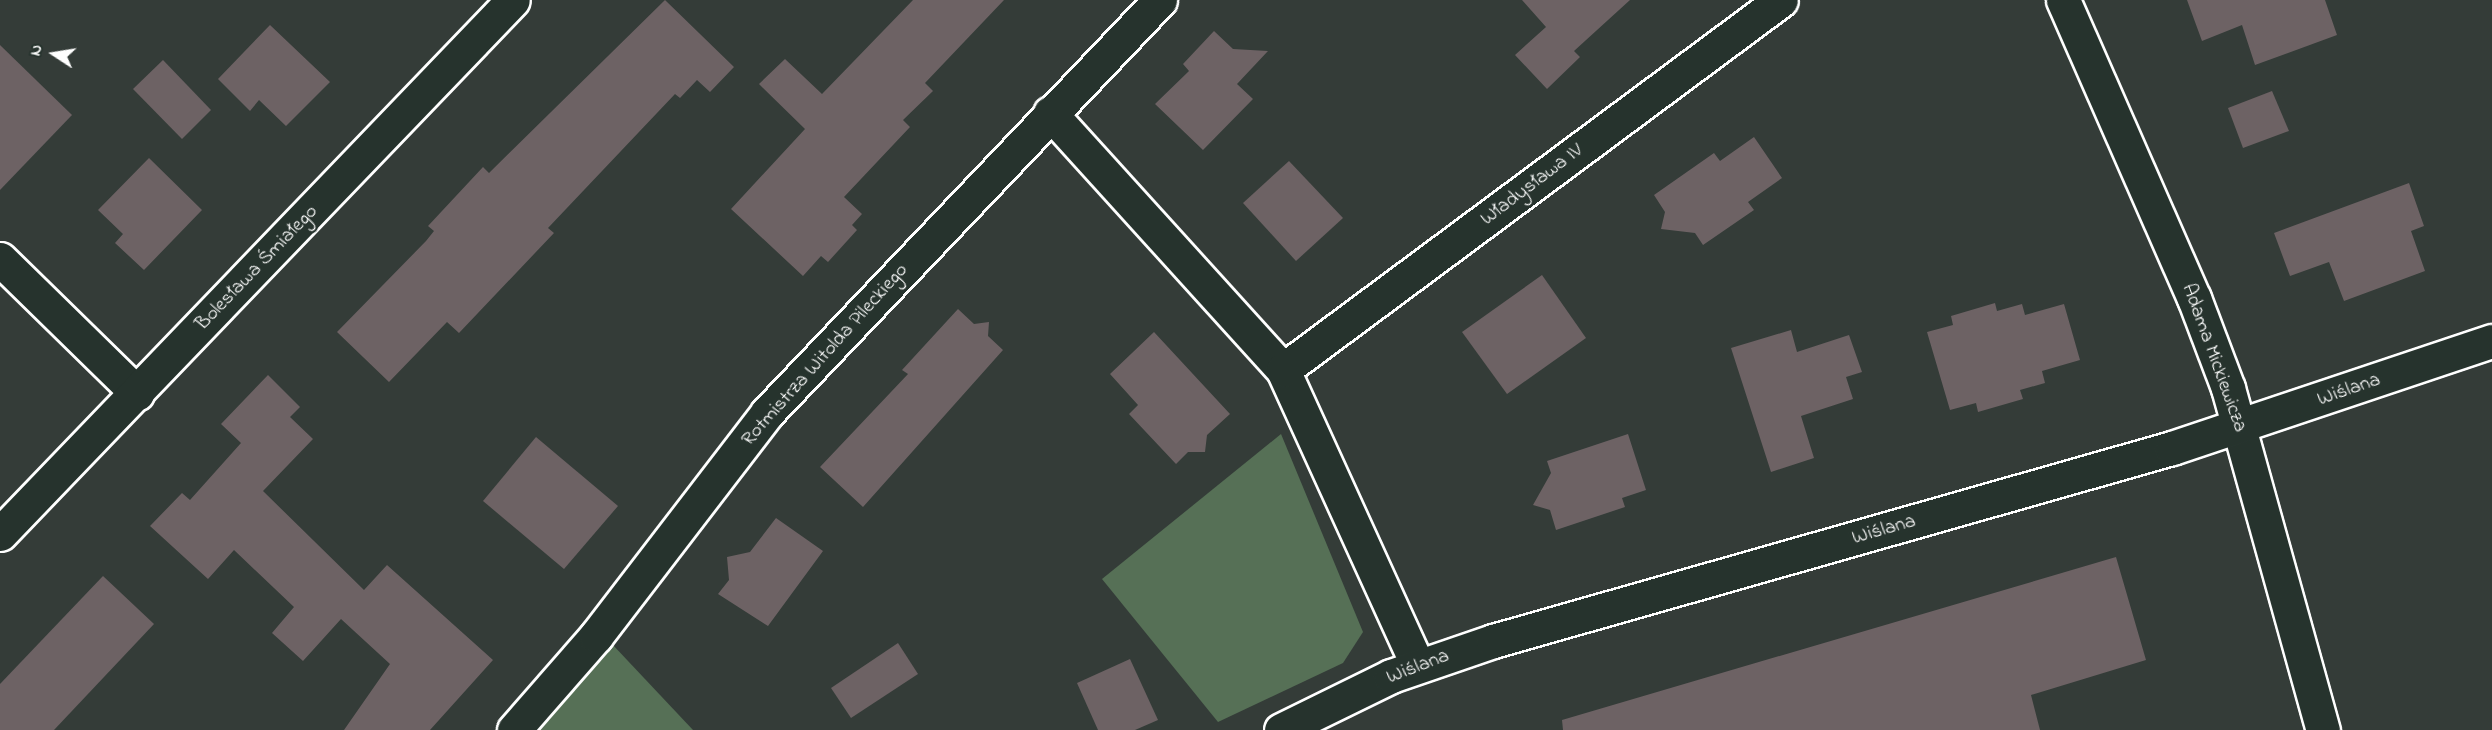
<!DOCTYPE html>
<html>
<head>
<meta charset="utf-8">
<style>
	body { margin:0 }
	#map { position:relative; width:2492px; height:730px; overflow:hidden; background:#343c38; font-family:"Indie Flower",sans-serif }
	div>[style] { position:absolute }
	.green>* { inset:0; background:#567056 }
	.building>* { inset:0; background:#6d6264 }
	.roads { filter:drop-shadow(2px 0 #fff) drop-shadow(-2px 0 #fff) drop-shadow(0 2px #fff) drop-shadow(0 -2px #fff) }
	.minor>* { height:33px; margin:-16.5px; padding:0 16.5px; transform-origin:16.5px; border-radius:16.5px; background:#26332d }
	span { translate:-50% -50%; white-space:nowrap; text-align:center; line-height:1.15; -webkit-text-stroke:4.5px #26332d; paint-order:stroke }
	.street-label { font-size:20px; color:#fff }
	.north { position:absolute; left:24px; top:24px; width:60px; height:60px; -webkit-text-stroke:4px #26332d; paint-order:stroke; rotate:282deg; font-size:16px; font-weight:700; line-height:24px; text-align:center; color:#fff }
	.north::after { content:''; display:block; margin:auto; width:21px; height:27px; background:#fff; clip-path:polygon(50% 0,100% 100%,50% 72%,0 100%) }
</style>
</head>
<body>
<div id="map">
	<div class="green">
		<div style="clip-path:polygon(1281px 434px,1363px 632px,1343px 663px,1218px 722px,1102px 579px)"></div>
		<div style="clip-path:polygon(612px 644px,693px 730px,536px 730px)"></div>
	</div>
	<div class="building">
		<div style="clip-path:polygon(665px 0,734px 67px,710px 92px,697px 80px,680px 98px,675px 94px,548px 228px,554px 233px,459px 333px,447px 322px,389px 382px,337px 332px,426px 241px,434px 231px,428px 226px,483px 167px,489px 173px)"></div>
		<div style="clip-path:polygon(913px 0,1004px 0,925px 83px,933px 91px,903px 120px,910px 127px,844px 197px,862px 214px,852px 225px,857px 230px,828px 262px,821px 256px,803px 276px,731px 209px,805px 129px,759px 84px,785px 59px,822px 94px)"></div>
		<div style="clip-path:polygon(1522px 0,1630px 0,1574px 51px,1580px 57px,1547px 89px,1515px 55px,1546px 27px)"></div>
		<div style="clip-path:polygon(2187px 0,2325px 0,2337px 35px,2255px 65px,2242px 25px,2202px 41px)"></div>
		<div style="clip-path:polygon(270px 25px,330px 82px,286px 126px,259px 100px,250px 111px,218px 79px)"></div>
		<div style="clip-path:polygon(1214px 31px,1233px 49px,1268px 51px,1237px 84px,1253px 99px,1203px 150px,1155px 104px,1189px 71px,1183px 64px)"></div>
		<div style="clip-path:polygon(0 45px,72px 115px,0 190px)"></div>
		<div style="clip-path:polygon(163px 60px,211px 110px,182px 139px,133px 89px)"></div>
		<div style="clip-path:polygon(2272px 91px,2289px 131px,2243px 148px,2228px 108px)"></div>
		<div style="clip-path:polygon(1754px 137px,1782px 178px,1748px 202px,1754px 210px,1703px 245px,1695px 233px,1661px 229px,1665px 212px,1654px 195px,1714px 153px,1720px 161px)"></div>
		<div style="clip-path:polygon(149px 158px,202px 210px,144px 270px,115px 243px,123px 234px,98px 210px)"></div>
		<div style="clip-path:polygon(1289px 161px,1343px 218px,1296px 261px,1243px 203px)"></div>
		<div style="clip-path:polygon(2409px 183px,2424px 226px,2411px 231px,2425px 271px,2344px 301px,2329px 262px,2290px 276px,2274px 233px)"></div>
		<div style="clip-path:polygon(1542px 275px,1586px 338px,1507px 394px,1462px 332px)"></div>
		<div style="clip-path:polygon(1995px 303px,1997px 311px,2022px 304px,2025px 315px,2064px 304px,2080px 360px,2042px 371px,2045px 383px,2020px 390px,2023px 399px,1978px 412px,1976px 403px,1950px 410px,1927px 332px,1953px 325px,1951px 316px)"></div>
		<div style="clip-path:polygon(958px 309px,974px 324px,989px 322px,988px 336px,1003px 350px,863px 507px,820px 467px,908px 374px,902px 370px)"></div>
		<div style="clip-path:polygon(1791px 330px,1797px 352px,1849px 335px,1862px 372px,1846px 377px,1853px 399px,1801px 416px,1814px 458px,1771px 472px,1731px 348px)"></div>
		<div style="clip-path:polygon(1154px 332px,1230px 414px,1207px 435px,1205px 452px,1188px 452px,1176px 464px,1129px 414px,1138px 405px,1110px 374px)"></div>
		<div style="clip-path:polygon(268px 375px,300px 407px,290px 417px,313px 439px,263px 491px,364px 590px,387px 565px,493px 660px,430px 730px,344px 730px,390px 664px,341px 619px,303px 661px,272px 633px,294px 607px,234px 550px,208px 579px,150px 526px,182px 493px,190px 500px,241px 443px,221px 424px)"></div>
		<div style="clip-path:polygon(1628px 434px,1646px 490px,1622px 498px,1625px 507px,1556px 530px,1550px 510px,1533px 505px,1551px 473px,1547px 461px)"></div>
		<div style="clip-path:polygon(536px 437px,618px 506px,564px 569px,483px 501px)"></div>
		<div style="clip-path:polygon(776px 518px,823px 551px,768px 626px,718px 594px,729px 580px,727px 557px,750px 552px)"></div>
		<div style="clip-path:polygon(2116px 557px,2146px 660px,2031px 695px,2040px 730px,1563px 730px,1562px 720px)"></div>
		<div style="clip-path:polygon(103px 576px,154px 624px,54px 730px,0 730px,0 684px)"></div>
		<div style="clip-path:polygon(898px 643px,918px 674px,851px 718px,831px 688px)"></div>
		<div style="clip-path:polygon(1130px 659px,1158px 720px,1135px 730px,1098px 730px,1077px 683px)"></div>
	</div>
	<div class="roads">
		<div class="minor">
			<div style="left:2063px;top:0;width:326px;rotate:66.3deg"></div>
			<div style="left:2194px;top:298px;width:96px;rotate:69.3deg"></div>
			<div style="left:2228px;top:388px;width:355px;rotate:74.5deg"></div>
			<div style="left:1050px;top:113px;width:347px;rotate:47.8deg"></div>
			<div style="left:1283px;top:370px;width:325px;rotate:65.5deg"></div>
			<div style="left:0;top:259px;width:192px;rotate:44.4deg"></div>
			<div style="left:1283px;top:370px;width:620px;rotate:-36.61deg"></div>
			<div style="left:0;top:534px;width:740px;rotate:-46.15deg"></div>
			<div style="left:514px;top:730px;width:125px;rotate:-48.9deg"></div>
			<div style="left:596px;top:636px;width:281px;rotate:-52.5deg"></div>
			<div style="left:767px;top:413px;width:570px;rotate:-46.42deg"></div>
			<div style="left:1281px;top:730px;width:123px;rotate:-26.1deg"></div>
			<div style="left:1391px;top:676px;width:108px;rotate:-18.9deg"></div>
			<div style="left:1493px;top:641px;width:706px;rotate:-15.87deg"></div>
			<div style="left:2172px;top:448px;width:337px;rotate:-18.5deg"></div>
		</div>
	</div>
	<div class="street-label">
		<span style="left:1532px;top:185px;rotate:-37deg">Władysława IV</span>
		<span style="left:257px;top:268px;rotate:-46deg">Bolesława Śmiałego</span>
		<span style="left:825px;top:355px;rotate:-48deg">Rotmistrza Witolda Pileckiego</span>
		<span style="left:2214px;top:358px;rotate:70deg">Adama Mickiewicza</span>
		<span style="left:2349px;top:390px;rotate:-19deg">Wiślana</span>
		<span style="left:1884px;top:530px;rotate:-16deg">Wiślana</span>
		<span style="left:1418px;top:667px;rotate:-21deg">Wiślana</span>
	</div>
	<div class="north">N</div>
</div>
</body>
</html>
